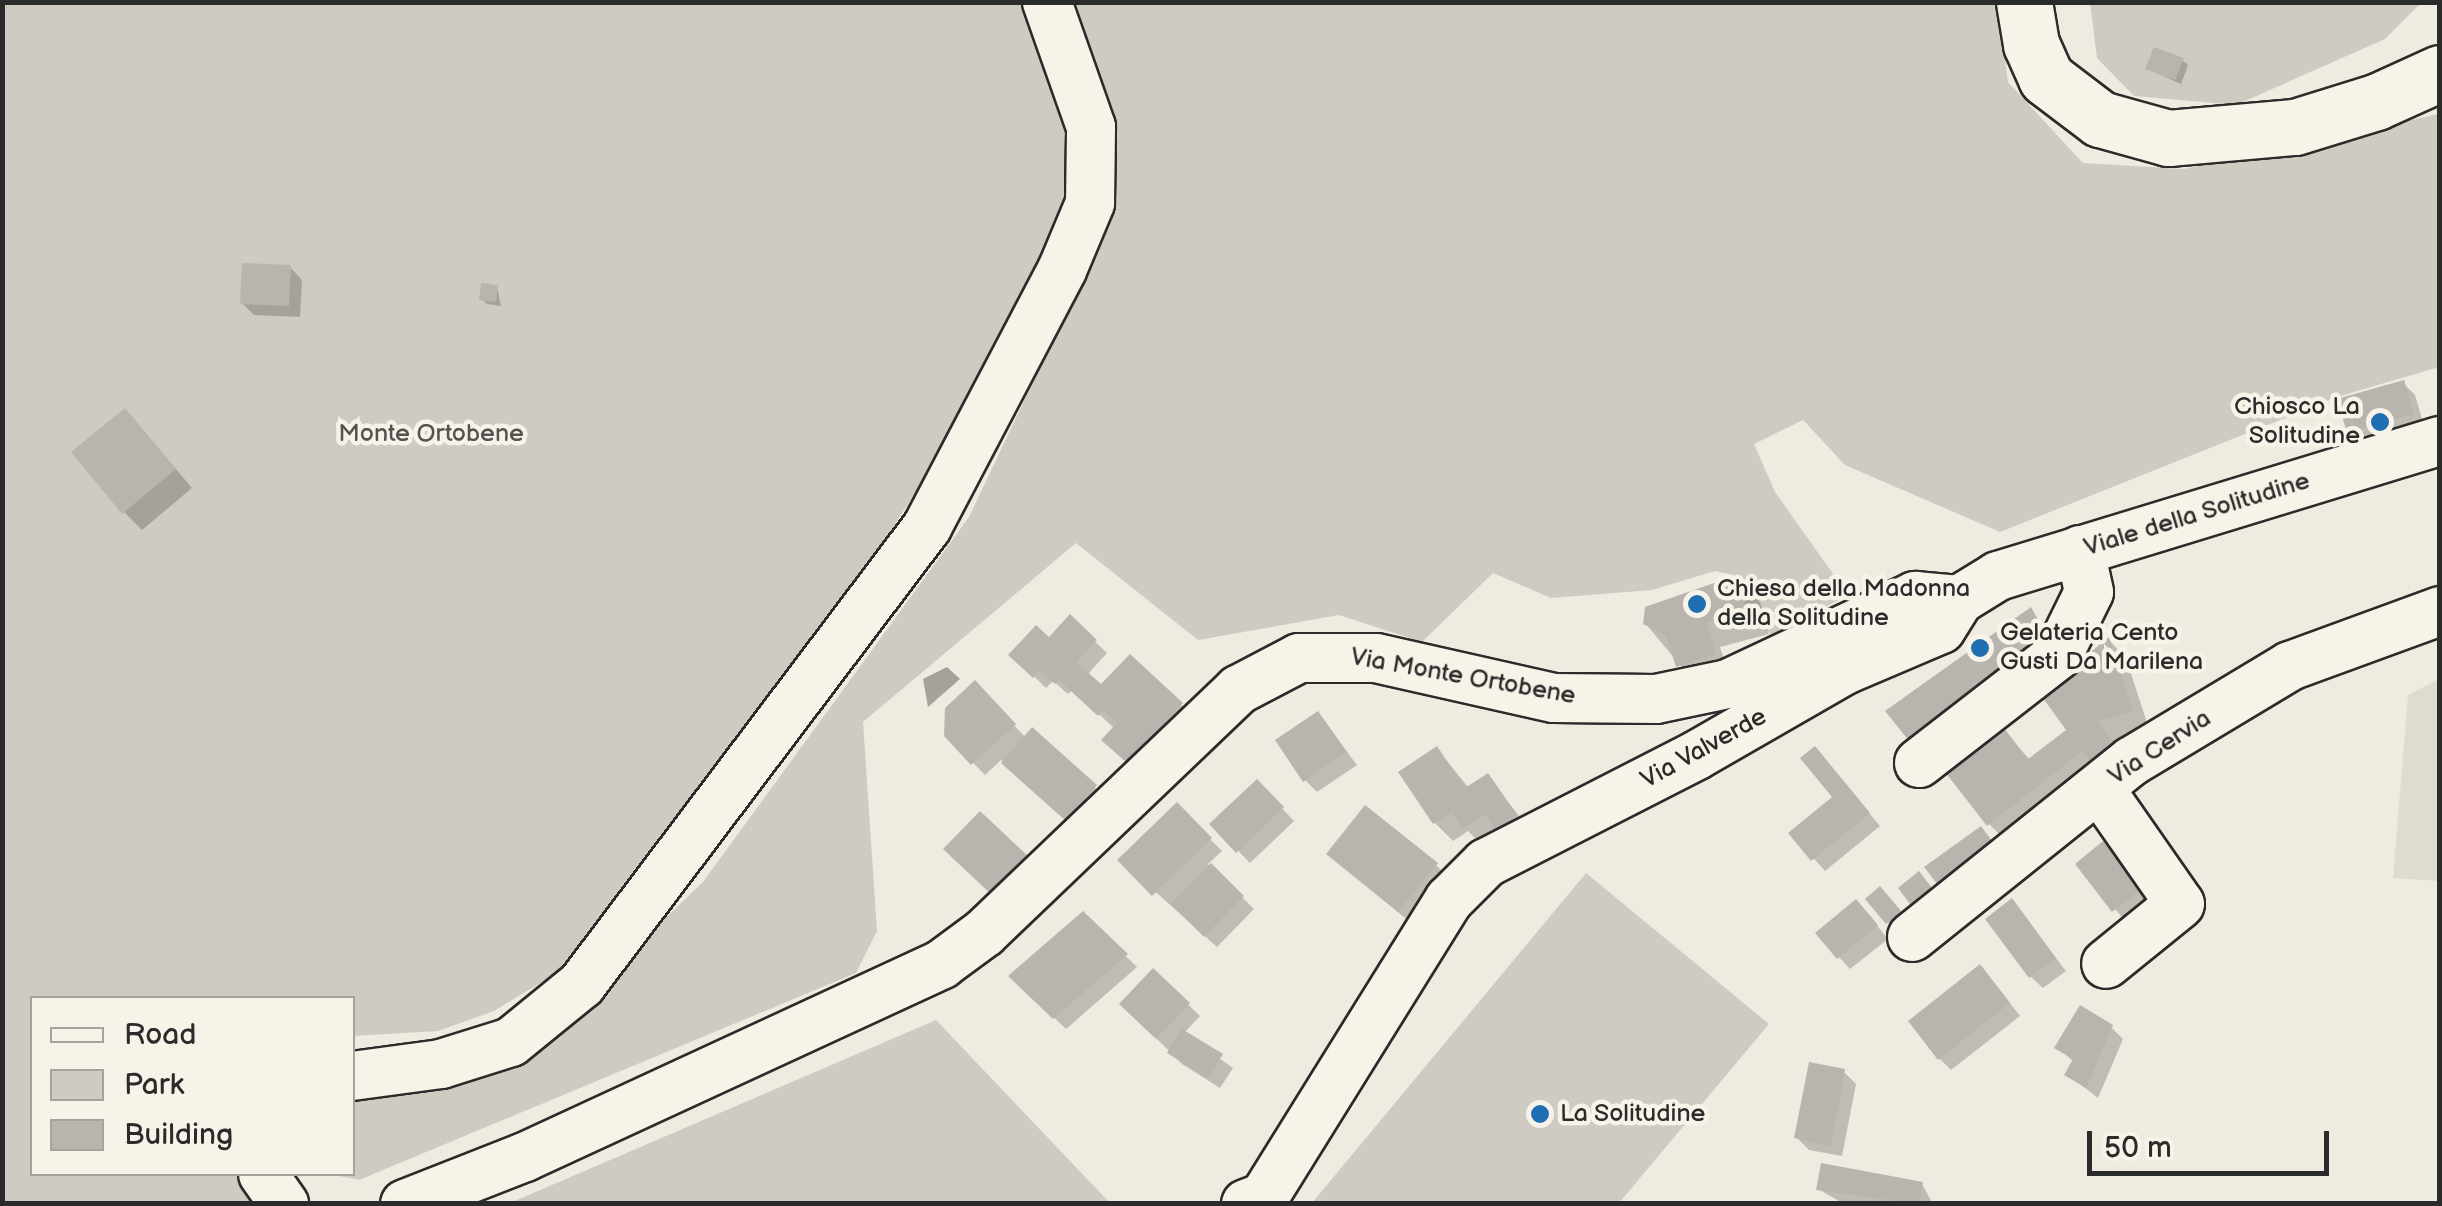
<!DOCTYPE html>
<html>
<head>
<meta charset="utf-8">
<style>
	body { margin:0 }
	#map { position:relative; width:2442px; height:1206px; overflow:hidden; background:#efebe0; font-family:"Balsamiq Sans",sans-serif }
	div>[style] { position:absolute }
	.built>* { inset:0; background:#dedbd1 }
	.green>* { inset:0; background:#cfcbc2 }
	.water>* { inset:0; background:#a4a29a }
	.shadow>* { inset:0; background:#0003 }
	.building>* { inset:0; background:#b8b5ae }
	.roads { filter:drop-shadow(2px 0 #2b2b2b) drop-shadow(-2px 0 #2b2b2b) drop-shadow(0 2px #2b2b2b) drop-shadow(0 -2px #2b2b2b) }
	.minor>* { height:48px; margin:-24px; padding:0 24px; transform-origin:24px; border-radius:24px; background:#f7f3e8 }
	.major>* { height:55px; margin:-27.5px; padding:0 27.5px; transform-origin:27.5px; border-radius:27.5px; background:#f7f3e8 }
	.dots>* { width:28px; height:28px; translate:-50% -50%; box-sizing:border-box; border:5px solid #f7f3e8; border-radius:50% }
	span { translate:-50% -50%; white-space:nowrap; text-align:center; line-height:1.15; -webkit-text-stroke:9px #f7f3e8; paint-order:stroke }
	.poi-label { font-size:25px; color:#2b2b2b }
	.right { translate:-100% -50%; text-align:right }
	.left { translate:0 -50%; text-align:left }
	.park-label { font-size:25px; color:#545351 }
	.street-label { font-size:25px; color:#2b2b2b }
	.frame { position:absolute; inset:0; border:5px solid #2b2b2b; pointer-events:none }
	.legend { position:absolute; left:30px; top:996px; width:325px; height:180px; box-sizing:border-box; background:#f7f3e8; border:2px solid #a5a39c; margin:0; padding:12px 18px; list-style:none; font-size:30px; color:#2b2b2b }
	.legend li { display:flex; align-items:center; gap:20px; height:50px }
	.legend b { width:50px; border:2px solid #a5a39c }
	.scale { position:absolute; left:2087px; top:1131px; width:242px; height:45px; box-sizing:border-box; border:5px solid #2b2b2b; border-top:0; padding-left:12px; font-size:30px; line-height:35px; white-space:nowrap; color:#2b2b2b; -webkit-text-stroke:8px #f7f3e8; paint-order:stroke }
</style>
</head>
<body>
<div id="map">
	<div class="built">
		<div style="clip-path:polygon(2439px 679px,2439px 881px,2393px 878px,2408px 695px)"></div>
	</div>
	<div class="green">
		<div style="clip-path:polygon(2px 3px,1998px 3px,2008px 82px,2083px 163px,2184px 169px,2439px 114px,2439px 367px,2337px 397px,2000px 532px,1845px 465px,1803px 420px,1754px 444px,1775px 492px,1848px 595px,1772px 635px,1743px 604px,1734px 575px,1715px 571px,1652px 590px,1551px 598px,1493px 573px,1422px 642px,1339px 615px,1198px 640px,1076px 543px,863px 722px,877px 931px,856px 973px,359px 1180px,330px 1174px,352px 1174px,353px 1094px,516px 1061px,703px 882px,969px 517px,1091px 260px,1036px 263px,943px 449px,852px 591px,581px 948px,550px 977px,494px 1011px,438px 1031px,353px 1036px,352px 998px,32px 998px,32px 1174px,259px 1174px,269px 1203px,3px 1203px)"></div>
		<div style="clip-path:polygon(2090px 3px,2421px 3px,2385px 39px,2236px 105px,2134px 96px,2097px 58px)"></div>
		<div style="clip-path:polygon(1586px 873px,1769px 1024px,1619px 1203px,1312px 1203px)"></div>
		<div style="clip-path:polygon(936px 1020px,1110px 1203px,510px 1203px)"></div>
	</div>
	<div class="water">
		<div style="clip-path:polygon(947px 667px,960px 679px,928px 707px,923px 679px)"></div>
	</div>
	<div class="shadow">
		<div style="clip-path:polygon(2182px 60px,2188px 65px,2181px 84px,2148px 69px)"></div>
		<div style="clip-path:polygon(290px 267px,302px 280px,300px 317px,254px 315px,242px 303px)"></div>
		<div style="clip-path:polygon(497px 287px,501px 306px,487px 304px,482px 299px)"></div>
		<div style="clip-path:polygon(2403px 383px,2415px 395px,2424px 426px,2362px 444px,2350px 432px)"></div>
		<div style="clip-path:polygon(142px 429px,192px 488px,142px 530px,124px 512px)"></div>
		<div style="clip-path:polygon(1736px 578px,1760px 602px,1769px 634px,1720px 647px,1726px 666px,1690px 677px,1645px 623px)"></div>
		<div style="clip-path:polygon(2031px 610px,2052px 638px,1932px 762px)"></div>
		<div style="clip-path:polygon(1070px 618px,1107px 653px,1087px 675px,1102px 688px,1181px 705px,1193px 717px,1140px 773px,1105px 740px,1115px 729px,1073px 690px,1068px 694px,1053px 681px,1046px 688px,1012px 655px,1049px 640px)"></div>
		<div style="clip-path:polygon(2109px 640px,2126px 658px,2149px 729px,2114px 740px,2131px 766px,2007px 842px,1989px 824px,2003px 730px,2030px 760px,2069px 730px)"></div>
		<div style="clip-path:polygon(975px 683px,1026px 738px,1033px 731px,1107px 799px,1079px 831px,1001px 760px,985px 775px,946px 735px)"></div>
		<div style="clip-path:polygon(1318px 714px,1357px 765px,1317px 792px,1305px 780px)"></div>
		<div style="clip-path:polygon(1437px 749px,1469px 788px,1488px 776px,1533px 834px,1482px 845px,1468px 831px,1453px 841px,1435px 823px)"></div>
		<div style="clip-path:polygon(1257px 782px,1294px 821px,1250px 863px,1212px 824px)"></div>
		<div style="clip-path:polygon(1858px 800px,1880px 826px,1825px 871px,1791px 833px)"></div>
		<div style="clip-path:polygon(1176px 805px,1222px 851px,1208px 864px,1254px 909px,1217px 947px,1120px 860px)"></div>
		<div style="clip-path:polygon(1329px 854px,1436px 865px,1454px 883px,1418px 929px)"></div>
		<div style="clip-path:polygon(2115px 856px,2151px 902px,2126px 922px,2078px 865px)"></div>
		<div style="clip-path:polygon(1924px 880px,1935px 894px,1917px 908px,1901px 888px)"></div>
		<div style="clip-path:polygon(1885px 895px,1904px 918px,1893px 927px,1888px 922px)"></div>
		<div style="clip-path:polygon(2012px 902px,2066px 971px,2043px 988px,2031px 977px)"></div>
		<div style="clip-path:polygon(1083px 914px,1137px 967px,1066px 1029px,1011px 976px)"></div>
		<div style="clip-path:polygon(1868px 914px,1888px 939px,1850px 969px,1839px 957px)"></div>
		<div style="clip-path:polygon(1153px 971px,1200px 1016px,1184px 1033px,1233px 1068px,1220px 1088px,1182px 1064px,1122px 1004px)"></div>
		<div style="clip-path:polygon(1992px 980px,2020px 1016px,1951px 1070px,1939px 1058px)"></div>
		<div style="clip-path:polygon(2111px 1027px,2123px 1039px,2098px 1098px,2067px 1074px,2074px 1062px,2057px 1047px)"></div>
		<div style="clip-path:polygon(1844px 1072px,1856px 1084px,1842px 1156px,1809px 1150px,1797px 1138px)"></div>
		<div style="clip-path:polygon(1922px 1184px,1933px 1204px,1844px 1204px,1818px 1189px)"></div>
	</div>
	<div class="building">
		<div style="clip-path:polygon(2154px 47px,2184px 58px,2175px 80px,2145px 69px)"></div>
		<div style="clip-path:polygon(242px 263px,291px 265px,289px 306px,240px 304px)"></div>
		<div style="clip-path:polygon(481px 283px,498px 285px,496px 302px,479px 300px)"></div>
		<div style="clip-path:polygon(2404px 380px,2414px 414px,2347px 433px,2337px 399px)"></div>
		<div style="clip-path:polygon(125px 408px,176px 469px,122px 514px,71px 452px)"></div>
		<div style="clip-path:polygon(1737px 575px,1747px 610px,1706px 623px,1716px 654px,1676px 667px,1666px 635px,1643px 624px,1645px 607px)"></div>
		<div style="clip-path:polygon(2031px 607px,2041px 625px,2018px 643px,2033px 662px,1918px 752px,1885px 711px)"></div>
		<div style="clip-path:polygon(1070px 614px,1097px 640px,1076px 662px,1101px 684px,1130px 654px,1183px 703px,1127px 763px,1101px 740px,1117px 723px,1103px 710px,1098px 716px,1059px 680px,1055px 684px,1039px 671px,1033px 678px,1008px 655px,1036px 625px,1049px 637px)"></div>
		<div style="clip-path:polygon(2109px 637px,2133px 711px,2098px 721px,2115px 747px,2092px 764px,2082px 751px,1987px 826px,1945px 772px,2003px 727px,2028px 759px,2066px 730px,2040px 694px)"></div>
		<div style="clip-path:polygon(975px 680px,1016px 724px,971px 765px,944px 736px,945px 708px)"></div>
		<div style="clip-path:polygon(1318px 711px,1347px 752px,1303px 782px,1275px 740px)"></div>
		<div style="clip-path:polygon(1032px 727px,1097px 785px,1066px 821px,1001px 763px)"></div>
		<div style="clip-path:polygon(1437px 746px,1465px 788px,1488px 773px,1517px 815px,1495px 829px,1485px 814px,1462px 829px,1452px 812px,1433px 824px,1398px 772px)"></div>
		<div style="clip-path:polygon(1815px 746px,1870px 813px,1811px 861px,1788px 833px,1832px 797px,1800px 758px)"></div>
		<div style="clip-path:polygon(1257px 779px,1284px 807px,1236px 853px,1209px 824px)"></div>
		<div style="clip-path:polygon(1177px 802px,1212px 838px,1152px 896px,1117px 860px)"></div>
		<div style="clip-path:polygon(1365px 805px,1438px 863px,1398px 912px,1326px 854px)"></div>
		<div style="clip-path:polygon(980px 811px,1030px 858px,993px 896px,943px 849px)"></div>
		<div style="clip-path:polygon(1981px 826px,1995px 845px,1938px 885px,1924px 867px)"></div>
		<div style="clip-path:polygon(2103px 841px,2141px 889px,2112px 912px,2075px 864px)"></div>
		<div style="clip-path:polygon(1211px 863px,1244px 896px,1204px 937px,1171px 904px)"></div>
		<div style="clip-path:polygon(1919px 871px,1932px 888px,1910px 904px,1898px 888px)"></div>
		<div style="clip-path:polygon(1880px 886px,1901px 911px,1886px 924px,1865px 899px)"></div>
		<div style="clip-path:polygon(2012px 898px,2056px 958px,2029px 978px,1985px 919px)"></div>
		<div style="clip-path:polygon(1856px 899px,1878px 925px,1837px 959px,1815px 933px)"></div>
		<div style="clip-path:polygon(1083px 911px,1128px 954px,1053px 1019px,1008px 976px)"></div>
		<div style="clip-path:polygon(1980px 964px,2010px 1003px,1938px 1060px,1908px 1021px)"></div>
		<div style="clip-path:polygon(1153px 968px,1190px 1003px,1156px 1039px,1119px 1004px)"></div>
		<div style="clip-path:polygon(2080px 1005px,2113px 1025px,2086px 1088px,2064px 1075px,2073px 1059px,2054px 1048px)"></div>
		<div style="clip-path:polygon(1182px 1029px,1223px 1054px,1207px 1078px,1167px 1053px)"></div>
		<div style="clip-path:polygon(1809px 1062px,1845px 1069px,1831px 1146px,1794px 1138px)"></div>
		<div style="clip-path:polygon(1821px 1163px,1923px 1182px,1919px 1204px,1816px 1190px)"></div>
	</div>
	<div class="roads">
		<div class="minor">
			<div style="left:1919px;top:763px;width:176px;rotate:-37.8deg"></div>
			<div style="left:2058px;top:655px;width:70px;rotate:-63.8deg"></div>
			<div style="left:2089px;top:592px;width:43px;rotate:-102.1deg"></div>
			<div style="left:2099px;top:788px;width:141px;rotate:55.1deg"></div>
			<div style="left:2180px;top:904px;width:95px;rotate:141deg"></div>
			<div style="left:1912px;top:937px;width:282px;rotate:-38.7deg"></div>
			<div style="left:2132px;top:761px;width:184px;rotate:-31deg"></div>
			<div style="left:2290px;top:666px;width:160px;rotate:-20.1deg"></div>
			<div style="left:352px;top:1076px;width:90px;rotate:-7.7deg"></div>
			<div style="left:441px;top:1064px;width:73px;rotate:-17.4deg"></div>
			<div style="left:511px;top:1042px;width:92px;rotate:-39.2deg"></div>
			<div style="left:582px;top:984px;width:573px;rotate:-52.95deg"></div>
			<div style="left:927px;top:527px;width:290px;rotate:-62.3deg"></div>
			<div style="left:1062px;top:270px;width:73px;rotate:-67.3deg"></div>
			<div style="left:1090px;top:203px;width:76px;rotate:-89.2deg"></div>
			<div style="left:1091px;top:127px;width:133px;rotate:-109.4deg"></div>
			<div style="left:263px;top:1174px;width:37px;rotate:55deg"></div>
			<div style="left:405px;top:1204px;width:129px;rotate:-21.4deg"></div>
			<div style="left:525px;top:1157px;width:459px;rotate:-24.8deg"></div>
			<div style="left:942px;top:964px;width:52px;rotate:-36.4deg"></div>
			<div style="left:984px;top:933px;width:352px;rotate:-43.7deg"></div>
			<div style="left:1238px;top:690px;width:69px;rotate:-27.7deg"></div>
			<div style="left:1299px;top:658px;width:77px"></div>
			<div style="left:1376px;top:658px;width:182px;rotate:12.7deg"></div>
			<div style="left:1554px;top:698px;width:102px;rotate:0.6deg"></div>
			<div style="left:1656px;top:699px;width:74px;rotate:-11.8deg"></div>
			<div style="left:1728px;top:684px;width:207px;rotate:-25.2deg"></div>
			<div style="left:1915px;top:596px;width:44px;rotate:5.2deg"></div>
			<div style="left:1246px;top:1204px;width:19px;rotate:-21deg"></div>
			<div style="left:1264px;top:1197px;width:350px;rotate:-58.1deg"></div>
			<div style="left:1449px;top:900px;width:52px;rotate:-45deg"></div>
			<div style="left:1486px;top:863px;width:237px;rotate:-27.1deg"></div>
			<div style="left:1697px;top:755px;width:171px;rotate:-29.9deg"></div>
			<div style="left:1845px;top:670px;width:104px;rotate:-23.1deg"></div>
			<div style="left:1941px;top:629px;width:34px;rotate:-58deg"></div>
			<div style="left:1959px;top:600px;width:46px;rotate:-31.6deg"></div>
			<div style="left:1998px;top:576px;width:462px;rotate:-17deg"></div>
		</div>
		<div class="major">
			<div style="left:2024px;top:2px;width:43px;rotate:80.5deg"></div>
			<div style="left:2031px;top:44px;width:37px;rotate:66deg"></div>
			<div style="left:2046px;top:78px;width:68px;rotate:37.2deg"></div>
			<div style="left:2100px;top:119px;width:71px;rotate:15.6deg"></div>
			<div style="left:2168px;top:138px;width:127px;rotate:-5deg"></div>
			<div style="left:2295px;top:127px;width:85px;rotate:-17.2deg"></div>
			<div style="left:2376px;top:102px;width:70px;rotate:-24.4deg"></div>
		</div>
	</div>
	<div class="dots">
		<div style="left:2380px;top:422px;background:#1f6fb2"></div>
		<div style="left:1697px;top:604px;background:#1f6fb2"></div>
		<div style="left:1980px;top:648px;background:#1f6fb2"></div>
		<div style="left:1540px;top:1114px;background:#1f6fb2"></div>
	</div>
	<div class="poi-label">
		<span class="right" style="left:2360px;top:422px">Chiosco La<br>Solitudine</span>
		<span class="left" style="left:1717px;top:604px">Chiesa della Madonna<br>della Solitudine</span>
		<span class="left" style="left:2000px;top:648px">Gelateria Cento<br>Gusti Da Marilena</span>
		<span class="left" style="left:1560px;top:1114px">La Solitudine</span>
	</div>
	<div class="park-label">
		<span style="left:431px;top:434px">Monte Ortobene</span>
	</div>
	<div class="street-label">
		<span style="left:2197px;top:515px;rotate:-17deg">Viale della Solitudine</span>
		<span style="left:1463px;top:677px;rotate:10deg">Via Monte Ortobene</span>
		<span style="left:2160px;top:748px;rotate:-33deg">Via Cervia</span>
		<span style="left:1704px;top:749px;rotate:-29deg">Via Valverde</span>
	</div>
	<div class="frame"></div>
	<ul class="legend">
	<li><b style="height:12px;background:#f7f3e8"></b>Road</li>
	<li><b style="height:28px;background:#cfcbc2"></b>Park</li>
	<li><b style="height:28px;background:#b8b5ae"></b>Building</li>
	</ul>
	<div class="scale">50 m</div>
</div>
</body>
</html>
